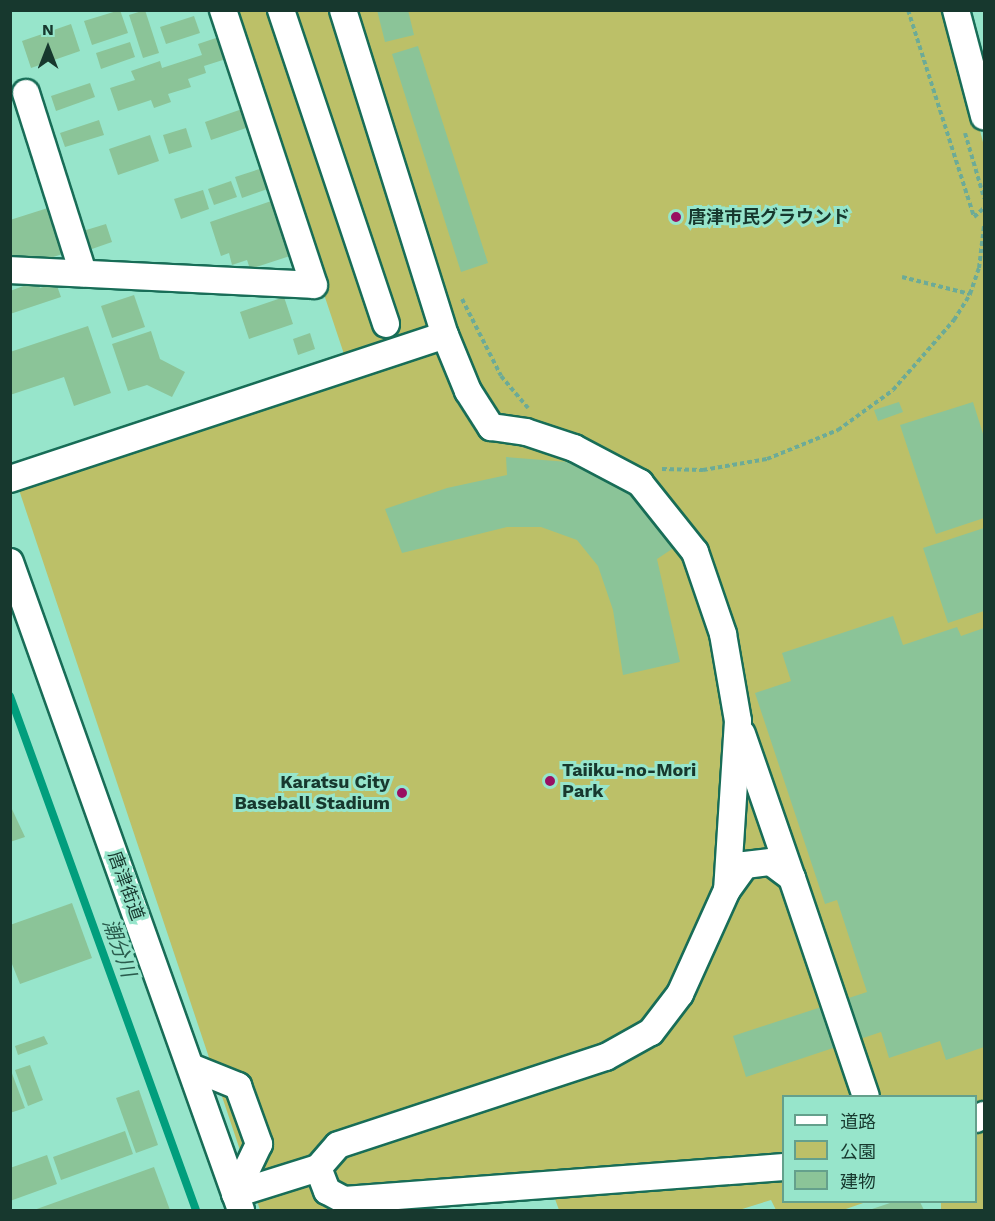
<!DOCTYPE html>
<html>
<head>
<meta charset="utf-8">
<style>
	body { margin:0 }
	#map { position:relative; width:995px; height:1221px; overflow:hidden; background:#97e5cb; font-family:"Work Sans","Noto Sans JP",sans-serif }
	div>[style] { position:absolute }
	.green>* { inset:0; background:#bcc068 }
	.stream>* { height:8px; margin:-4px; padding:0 4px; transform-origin:4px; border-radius:4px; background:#019e7d }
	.building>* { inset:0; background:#8bc498 }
	.path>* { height:4px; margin-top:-2px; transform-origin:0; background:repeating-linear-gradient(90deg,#6cab97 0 4.5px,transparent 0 7.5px) }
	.roads { filter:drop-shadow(2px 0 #186d57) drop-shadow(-2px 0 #186d57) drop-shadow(0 2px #186d57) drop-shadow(0 -2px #186d57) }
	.minor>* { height:26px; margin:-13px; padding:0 13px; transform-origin:13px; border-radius:13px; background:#fff }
	.dots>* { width:16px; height:16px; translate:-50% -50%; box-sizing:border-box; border:3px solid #97e5cb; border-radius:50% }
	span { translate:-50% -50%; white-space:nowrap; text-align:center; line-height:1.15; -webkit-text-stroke:6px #97e5cb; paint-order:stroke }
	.poi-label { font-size:18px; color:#17382e; font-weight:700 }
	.left { translate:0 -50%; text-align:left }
	.right { translate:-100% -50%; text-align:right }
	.street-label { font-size:18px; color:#17382e }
	.water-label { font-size:20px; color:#295b4c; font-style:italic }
	.frame { position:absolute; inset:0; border:12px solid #17382e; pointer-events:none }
	.legend { position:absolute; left:782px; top:1095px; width:195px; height:108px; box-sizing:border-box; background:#97e5cb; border:2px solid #64a08c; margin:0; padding:8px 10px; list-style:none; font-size:18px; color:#17382e }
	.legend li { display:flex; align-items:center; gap:12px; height:30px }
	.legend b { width:30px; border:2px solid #64a08c }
	.north { position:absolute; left:18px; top:18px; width:60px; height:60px; -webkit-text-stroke:4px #97e5cb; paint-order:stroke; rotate:0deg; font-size:16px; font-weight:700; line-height:24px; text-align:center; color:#17382e }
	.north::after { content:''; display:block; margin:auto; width:21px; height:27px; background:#17382e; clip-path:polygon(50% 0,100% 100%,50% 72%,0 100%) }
</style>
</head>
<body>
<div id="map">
	<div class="green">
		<div style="clip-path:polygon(229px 11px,949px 11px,984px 146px,984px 1210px,941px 1210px,941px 1202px,976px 1202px,976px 1096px,784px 1096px,784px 1202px,866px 1202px,843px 1210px,776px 1210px,771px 1200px,739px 1210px,559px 1210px,555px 1199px,394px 1207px,394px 1210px,260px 1210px,11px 466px,345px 357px)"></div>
	</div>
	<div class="stream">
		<div style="left:10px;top:696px;width:547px;rotate:70.11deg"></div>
	</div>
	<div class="building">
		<div style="clip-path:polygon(120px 10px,128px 33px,92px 45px,84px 21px)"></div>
		<div style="clip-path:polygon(145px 10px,159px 53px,143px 58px,129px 15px)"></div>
		<div style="clip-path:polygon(377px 10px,408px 10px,414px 35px,385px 42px)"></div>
		<div style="clip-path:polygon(194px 16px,200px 33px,166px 44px,160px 27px)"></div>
		<div style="clip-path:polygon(71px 24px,80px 51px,31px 68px,22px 41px)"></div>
		<div style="clip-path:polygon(219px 37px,226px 59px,204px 66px,206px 73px,188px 79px,191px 87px,168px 94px,171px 102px,154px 108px,151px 100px,118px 111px,110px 88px,135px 80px,131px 71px,160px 61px,162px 68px,202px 55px,198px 44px)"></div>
		<div style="clip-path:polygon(130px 42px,135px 57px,101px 69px,96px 53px)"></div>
		<div style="clip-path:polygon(418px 46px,488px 263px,461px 272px,392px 54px)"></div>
		<div style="clip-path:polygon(90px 83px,95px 97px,56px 111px,51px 96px)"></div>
		<div style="clip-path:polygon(245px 108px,252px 126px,211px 140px,205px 122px)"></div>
		<div style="clip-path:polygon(99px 120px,104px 135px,65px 147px,60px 133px)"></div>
		<div style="clip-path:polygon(186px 128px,192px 147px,169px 154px,163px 135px)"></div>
		<div style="clip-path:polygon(150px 135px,159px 161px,118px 175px,109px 149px)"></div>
		<div style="clip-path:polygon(269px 166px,276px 186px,242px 198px,235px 177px)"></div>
		<div style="clip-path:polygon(231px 181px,237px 197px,214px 205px,208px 189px)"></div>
		<div style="clip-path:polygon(203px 190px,209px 209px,181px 219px,174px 199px)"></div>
		<div style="clip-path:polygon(274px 200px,293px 255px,250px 269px,247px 260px,232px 265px,229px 253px,221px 256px,210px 222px)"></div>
		<div style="clip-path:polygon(51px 207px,66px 253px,34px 263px,32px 256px,10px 263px,10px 220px)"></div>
		<div style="clip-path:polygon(106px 224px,112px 242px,89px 250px,83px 231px)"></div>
		<div style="clip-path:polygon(37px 281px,40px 288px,56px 283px,61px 297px,10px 314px,10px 291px)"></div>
		<div style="clip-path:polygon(134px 295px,145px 327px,112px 338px,101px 306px)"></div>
		<div style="clip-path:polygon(284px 297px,293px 324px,249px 339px,240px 312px)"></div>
		<div style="clip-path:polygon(88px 326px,111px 393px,74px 406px,64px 377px,10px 395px,10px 352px)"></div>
		<div style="clip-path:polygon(151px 331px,160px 359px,185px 372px,172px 397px,147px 385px,128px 391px,112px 344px)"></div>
		<div style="clip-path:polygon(310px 333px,315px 349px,298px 355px,293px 339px)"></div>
		<div style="clip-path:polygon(899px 402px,903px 412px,878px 421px,874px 410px)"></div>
		<div style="clip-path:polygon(973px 402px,984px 437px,984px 518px,936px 534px,900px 425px)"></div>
		<div style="clip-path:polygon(506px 457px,581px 463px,637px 494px,675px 547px,657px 559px,680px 662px,623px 675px,613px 610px,598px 566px,577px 540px,541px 527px,507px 527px,402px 553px,385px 509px,447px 488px,507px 475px)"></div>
		<div style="clip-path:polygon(984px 528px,984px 611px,948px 623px,923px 548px)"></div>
		<div style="clip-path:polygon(893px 616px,903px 645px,957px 627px,961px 636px,984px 628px,984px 1047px,946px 1060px,940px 1041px,889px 1058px,881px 1032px,746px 1077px,733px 1036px,867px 992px,837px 900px,825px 904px,755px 693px,791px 681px,782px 653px)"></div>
		<div style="clip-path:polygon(10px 805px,25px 837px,10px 842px)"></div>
		<div style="clip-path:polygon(72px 903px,92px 958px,20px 984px,10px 959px,10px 925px)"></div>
		<div style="clip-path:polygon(44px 1036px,48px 1044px,18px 1055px,15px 1046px)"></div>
		<div style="clip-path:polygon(30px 1065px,43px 1100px,28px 1106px,15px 1070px)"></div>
		<div style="clip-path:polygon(10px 1068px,25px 1108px,10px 1113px)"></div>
		<div style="clip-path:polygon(139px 1090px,158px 1145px,136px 1153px,116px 1098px)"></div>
		<div style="clip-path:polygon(125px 1131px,133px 1154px,61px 1180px,53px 1157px)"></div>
		<div style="clip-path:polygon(47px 1155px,57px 1184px,10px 1201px,10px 1168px)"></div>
		<div style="clip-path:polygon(154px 1167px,170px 1210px,34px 1210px)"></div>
		<div style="clip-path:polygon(893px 1202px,920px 1202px,924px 1210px,869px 1210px)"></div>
	</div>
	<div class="path">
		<div style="left:908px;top:10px;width:217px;rotate:72.3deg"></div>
		<div style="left:974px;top:217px;width:13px;rotate:-42deg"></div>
		<div style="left:965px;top:133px;width:68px;rotate:73.7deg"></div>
		<div style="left:902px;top:277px;width:70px;rotate:14deg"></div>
		<div style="left:462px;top:299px;width:86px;rotate:63.1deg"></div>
		<div style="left:501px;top:376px;width:42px;rotate:49.8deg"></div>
		<div style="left:662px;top:469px;width:41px;rotate:1.4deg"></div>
		<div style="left:703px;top:470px;width:65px;rotate:-9.8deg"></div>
		<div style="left:767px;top:459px;width:77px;rotate:-22.2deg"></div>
		<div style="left:838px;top:430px;width:68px;rotate:-36deg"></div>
		<div style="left:893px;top:390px;width:93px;rotate:-48.9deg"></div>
		<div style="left:954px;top:320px;width:31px;rotate:-58deg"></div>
		<div style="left:970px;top:294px;width:28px;rotate:-71deg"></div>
		<div style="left:979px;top:268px;width:42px;rotate:-83.2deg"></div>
	</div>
	<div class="roads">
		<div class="minor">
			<div style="left:281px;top:10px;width:331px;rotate:71.5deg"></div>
			<div style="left:343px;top:10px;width:341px;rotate:72.6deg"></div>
			<div style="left:445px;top:335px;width:61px;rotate:67.7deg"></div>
			<div style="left:468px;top:391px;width:43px;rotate:57.4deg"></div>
			<div style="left:491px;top:427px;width:35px;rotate:8deg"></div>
			<div style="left:526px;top:432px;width:51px;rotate:18.4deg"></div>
			<div style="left:574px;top:448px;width:75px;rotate:27.9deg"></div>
			<div style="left:640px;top:483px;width:88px;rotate:51.4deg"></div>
			<div style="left:695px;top:552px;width:87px;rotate:71.1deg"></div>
			<div style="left:723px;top:634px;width:88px;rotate:80.2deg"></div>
			<div style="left:738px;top:721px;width:169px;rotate:93.7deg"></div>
			<div style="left:956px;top:10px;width:110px;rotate:75.2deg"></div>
			<div style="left:26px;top:93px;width:189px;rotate:72.4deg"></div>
			<div style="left:10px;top:270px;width:304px;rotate:2.8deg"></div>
			<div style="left:314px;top:285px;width:290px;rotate:-108.3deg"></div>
			<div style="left:10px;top:479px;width:458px;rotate:-18.3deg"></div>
			<div style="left:10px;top:562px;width:688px;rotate:70.38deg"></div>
			<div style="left:742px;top:734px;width:152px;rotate:70.9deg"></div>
			<div style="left:191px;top:1067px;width:51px;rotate:22deg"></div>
			<div style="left:238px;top:1086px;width:62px;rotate:70.1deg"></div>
			<div style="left:259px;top:1144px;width:55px;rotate:115.6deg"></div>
			<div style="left:976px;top:1119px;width:9px;rotate:-27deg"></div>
			<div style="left:784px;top:1167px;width:441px;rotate:175.7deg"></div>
			<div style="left:344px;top:1200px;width:19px;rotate:-152deg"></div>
			<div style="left:327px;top:1191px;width:25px;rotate:-111deg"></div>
			<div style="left:318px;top:1168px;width:30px;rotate:-49deg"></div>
			<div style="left:338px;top:1145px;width:282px;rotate:-18.2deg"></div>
			<div style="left:606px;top:1057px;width:51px;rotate:-29.1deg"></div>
			<div style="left:651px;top:1032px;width:48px;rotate:-52.7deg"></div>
			<div style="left:680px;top:994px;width:114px;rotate:-65.7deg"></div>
			<div style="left:727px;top:890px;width:31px;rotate:-54deg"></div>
			<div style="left:745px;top:865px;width:26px;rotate:-7deg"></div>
			<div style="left:771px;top:862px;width:26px;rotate:37deg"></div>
			<div style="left:792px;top:878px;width:230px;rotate:71.3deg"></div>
			<div style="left:235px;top:1194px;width:87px;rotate:-17.4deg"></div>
		</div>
	</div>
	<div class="dots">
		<div style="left:676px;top:217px;background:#990f62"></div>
		<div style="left:550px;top:781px;background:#990f62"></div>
		<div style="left:402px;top:793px;background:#990f62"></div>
	</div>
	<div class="poi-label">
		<span class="left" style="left:688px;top:217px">唐津市民グラウンド</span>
		<span class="left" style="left:562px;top:781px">Taiiku-no-Mori<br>Park</span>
		<span class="right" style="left:390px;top:793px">Karatsu City<br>Baseball Stadium</span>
	</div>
	<div class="street-label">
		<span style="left:126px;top:886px;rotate:70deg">唐津街道</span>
	</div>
	<div class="water-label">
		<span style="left:119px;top:948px;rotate:70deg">潮分川</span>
	</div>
	<div class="frame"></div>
	<ul class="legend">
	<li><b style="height:8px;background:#fff"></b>道路</li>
	<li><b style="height:16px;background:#bcc068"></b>公園</li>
	<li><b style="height:16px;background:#8bc498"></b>建物</li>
	</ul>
	<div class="north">N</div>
</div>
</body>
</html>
